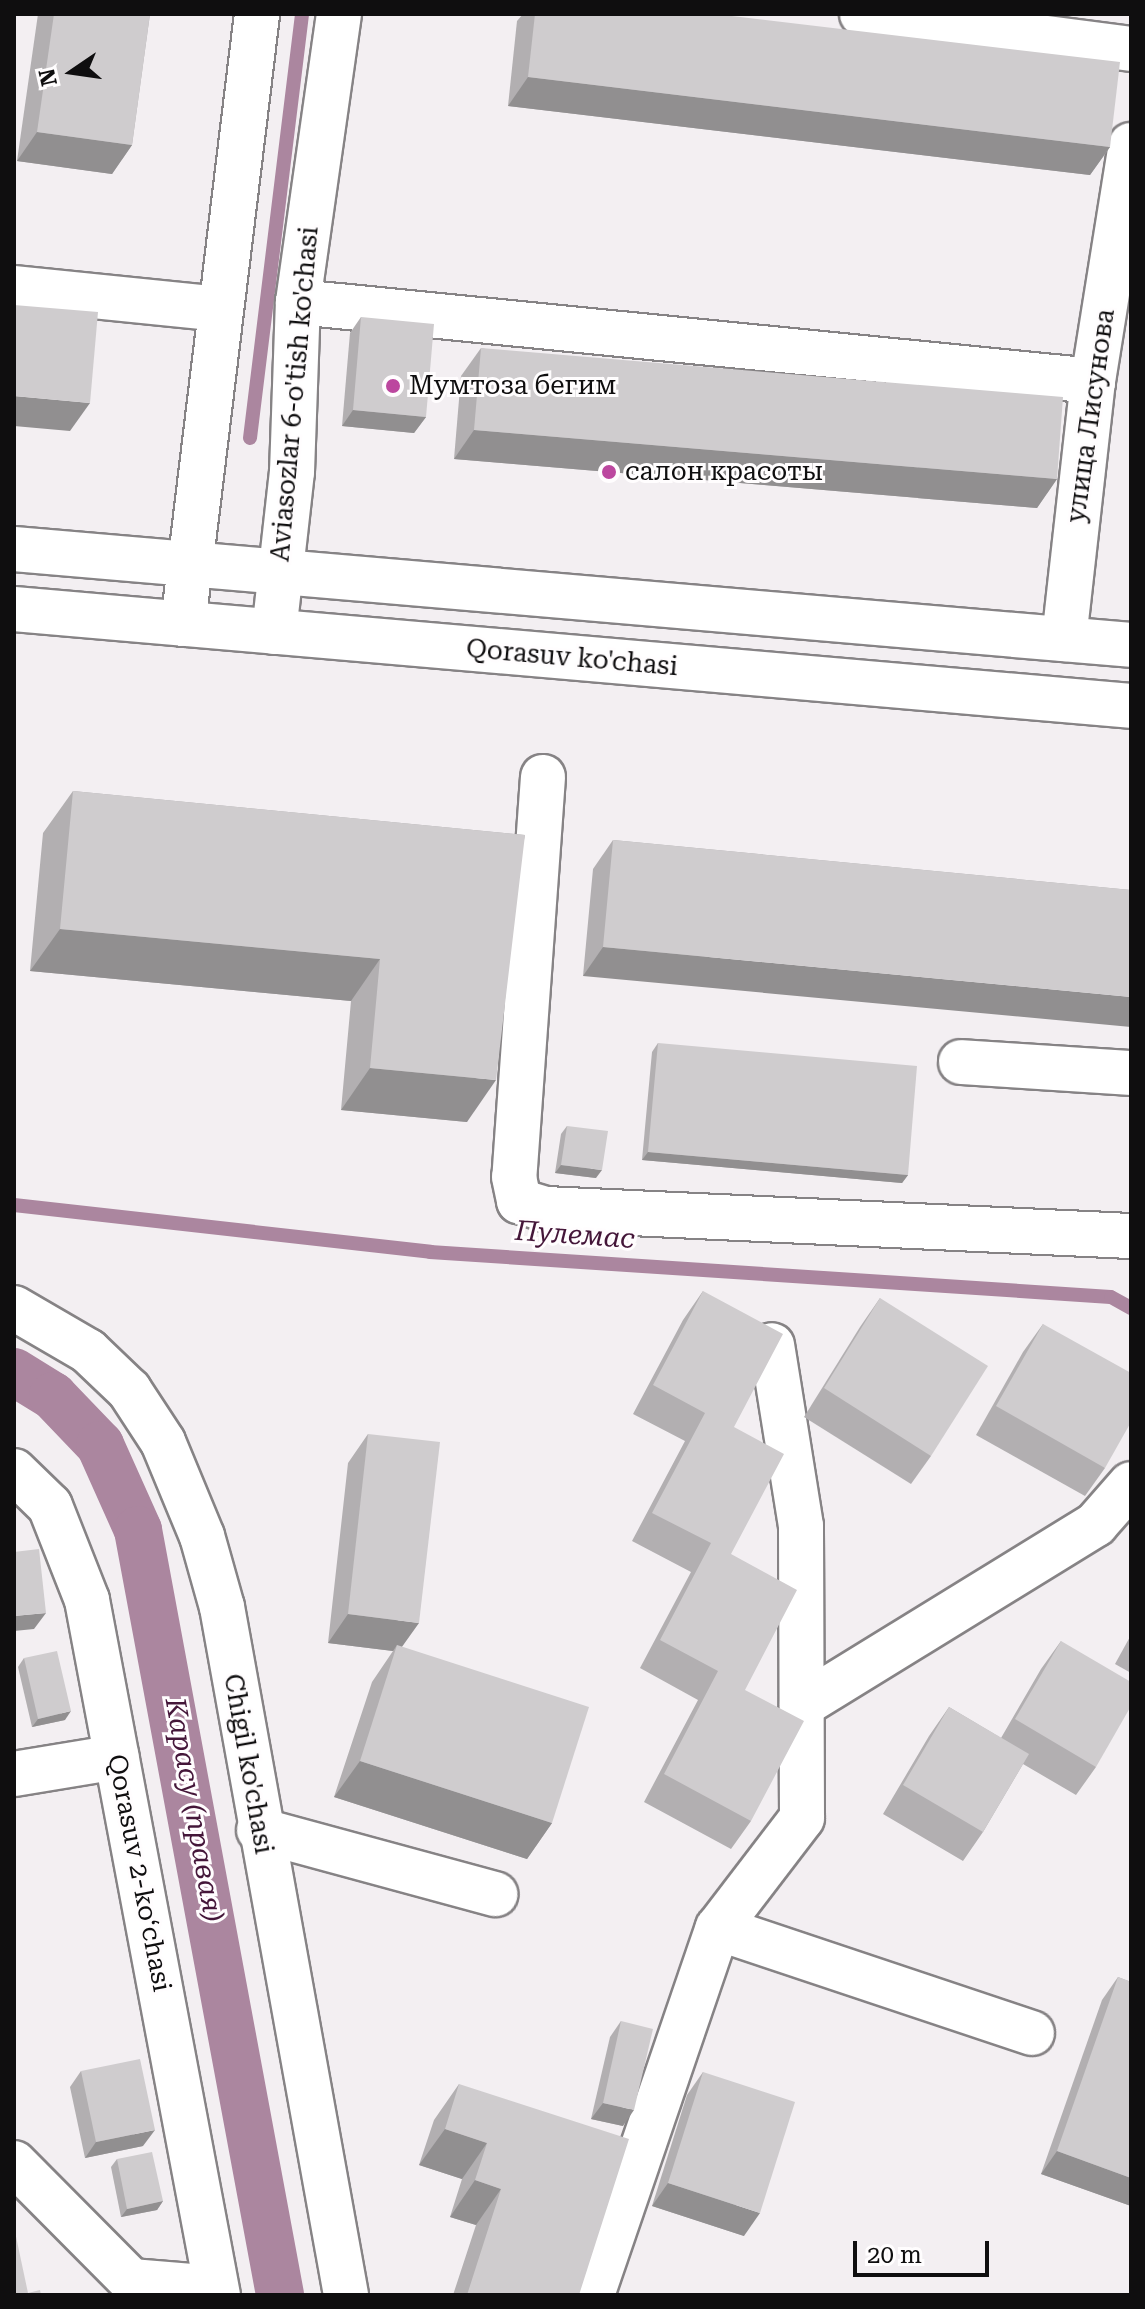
<!DOCTYPE html>
<html>
<head>
<meta charset="utf-8">
<style>
	body { margin:0 }
	#map { position:relative; width:1145px; height:2309px; overflow:hidden; background:#f3eff2; font-family:"Roboto Serif",serif }
	div>[style] { position:absolute }
	.stream>* { height:14px; margin:-7px; padding:0 7px; transform-origin:7px; border-radius:7px; background:#ab869f }
	.canal>* { height:48px; margin:-24px; padding:0 24px; transform-origin:24px; border-radius:24px; background:#ab869f }
	.roads { filter:drop-shadow(2px 0 #868385) drop-shadow(-2px 0 #868385) drop-shadow(0 2px #868385) drop-shadow(0 -2px #868385) }
	.minor>* { height:44px; margin:-22px; padding:0 22px; transform-origin:22px; border-radius:22px; background:#fff }
	.major>* { height:44px; margin:-22px; padding:0 22px; transform-origin:22px; border-radius:22px; background:#fff }
	.wall>* { inset:0; background:#b2afb1 }
	.shaded-wall>* { inset:0; background:#918f90 }
	.building>* { inset:0; background:#cfccce }
	.dots>* { width:22px; height:22px; translate:-50% -50%; box-sizing:border-box; border:4px solid #fffdfe; border-radius:50% }
	span { translate:-50% -50%; white-space:nowrap; text-align:center; line-height:1.15; -webkit-text-stroke:6px #fffdfe; paint-order:stroke }
	.poi-label { font-size:26px; color:#0f0e0f }
	.left { translate:0 -50%; text-align:left }
	.street-label { font-size:26px; color:#0f0e0f }
	.water-label { font-size:28px; color:#441639; font-style:italic }
	.frame { position:absolute; inset:0; border:16px solid #0f0e0f; pointer-events:none }
	.north { position:absolute; left:32px; top:32px; width:80px; height:80px; -webkit-text-stroke:6px #fffdfe; paint-order:stroke; rotate:257deg; font-size:22px; font-weight:700; line-height:32px; text-align:center; color:#0f0e0f }
	.north::after { content:''; display:block; margin:auto; width:28px; height:36px; background:#0f0e0f; clip-path:polygon(50% 0,100% 100%,50% 72%,0 100%) }
	.scale { position:absolute; left:853px; top:2241px; width:136px; height:36px; box-sizing:border-box; border:4px solid #0f0e0f; border-top:0; padding-left:10px; font-size:24px; line-height:28px; white-space:nowrap; color:#0f0e0f; -webkit-text-stroke:6px #fffdfe; paint-order:stroke }
</style>
</head>
<body>
<div id="map">
	<div class="stream">
		<div style="left:250px;top:438px;width:427px;rotate:-83deg"></div>
		<div style="left:14px;top:1205px;width:419px;rotate:6.4deg"></div>
		<div style="left:430px;top:1252px;width:682px;rotate:3.78deg"></div>
		<div style="left:1111px;top:1297px;width:23px;rotate:29deg"></div>
	</div>
	<div class="canal">
		<div style="left:14px;top:1372px;width:46px;rotate:31.6deg"></div>
		<div style="left:53px;top:1396px;width:68px;rotate:46.2deg"></div>
		<div style="left:100px;top:1445px;width:93px;rotate:65.9deg"></div>
		<div style="left:138px;top:1530px;width:778px;rotate:79.48deg"></div>
	</div>
	<div class="roads">
		<div class="minor">
			<div style="left:862px;top:14px;width:271px;rotate:7.4deg"></div>
			<div style="left:14px;top:288px;width:207px;rotate:5.8deg"></div>
			<div style="left:298px;top:302px;width:799px;rotate:5.67deg"></div>
			<div style="left:183px;top:624px;width:614px;rotate:-83.08deg"></div>
			<div style="left:274px;top:632px;width:161px;rotate:-83.6deg"></div>
			<div style="left:292px;top:472px;width:170px;rotate:-88deg"></div>
			<div style="left:298px;top:302px;width:291px;rotate:-81.9deg"></div>
			<div style="left:1064px;top:639px;width:260px;rotate:-83.6deg"></div>
			<div style="left:1093px;top:381px;width:239px;rotate:-80.9deg"></div>
			<div style="left:543px;top:777px;width:401px;rotate:94.1deg"></div>
			<div style="left:514px;top:1177px;width:25px;rotate:78deg"></div>
			<div style="left:519px;top:1201px;width:27px;rotate:17deg"></div>
			<div style="left:545px;top:1209px;width:587px;rotate:2.64deg"></div>
			<div style="left:961px;top:1062px;width:170px;rotate:3.7deg"></div>
			<div style="left:14px;top:1308px;width:86px;rotate:30.2deg"></div>
			<div style="left:88px;top:1351px;width:57px;rotate:43.6deg"></div>
			<div style="left:129px;top:1390px;width:62px;rotate:56.8deg"></div>
			<div style="left:163px;top:1442px;width:102px;rotate:67.5deg"></div>
			<div style="left:202px;top:1536px;width:74px;rotate:74.3deg"></div>
			<div style="left:222px;top:1607px;width:699px;rotate:79.78deg"></div>
			<div style="left:14px;top:1471px;width:50px;rotate:44.2deg"></div>
			<div style="left:50px;top:1506px;width:101px;rotate:68.5deg"></div>
			<div style="left:87px;top:1600px;width:707px;rotate:79.33deg"></div>
			<div style="left:802px;top:1705px;width:345px;rotate:-31.6deg"></div>
			<div style="left:1096px;top:1524px;width:53px;rotate:-48.8deg"></div>
			<div style="left:14px;top:1774px;width:104px;rotate:-9.4deg"></div>
			<div style="left:259px;top:1830px;width:245px;rotate:15.2deg"></div>
			<div style="left:718px;top:1928px;width:331px;rotate:18.5deg"></div>
			<div style="left:14px;top:2163px;width:166px;rotate:45.2deg"></div>
			<div style="left:131px;top:2281px;width:85px;rotate:4.7deg"></div>
			<div style="left:592px;top:2295px;width:388px;rotate:-71.1deg"></div>
			<div style="left:718px;top:1928px;width:138px;rotate:-52.6deg"></div>
			<div style="left:802px;top:1818px;width:292px;rotate:-90.2deg"></div>
			<div style="left:801px;top:1526px;width:183px;rotate:-99.1deg"></div>
		</div>
		<div class="major">
			<div style="left:14px;top:549px;width:1121px;rotate:4.91deg"></div>
			<div style="left:14px;top:609px;width:1121px;rotate:4.96deg"></div>
		</div>
	</div>
	<div class="wall">
		<div style="clip-path:polygon(38px 14px,150px 14px,132px 145px,112px 174px,17px 161px)"></div>
		<div style="clip-path:polygon(523px 14px,715px 14px,1110px 147px,1090px 175px,508px 106px,517px 21px)"></div>
		<div style="clip-path:polygon(361px 317px,426px 417px,414px 433px,342px 426px,350px 333px)"></div>
		<div style="clip-path:polygon(481px 348px,1057px 479px,1037px 508px,454px 459px,461px 376px)"></div>
		<div style="clip-path:polygon(73px 791px,525px 835px,467px 1122px,341px 1110px,351px 1001px,30px 971px,43px 833px)"></div>
		<div style="clip-path:polygon(613px 840px,1131px 890px,583px 976px,593px 869px)"></div>
		<div style="clip-path:polygon(658px 1043px,908px 1175px,902px 1183px,642px 1160px,652px 1052px)"></div>
		<div style="clip-path:polygon(567px 1126px,596px 1178px,555px 1173px,561px 1134px)"></div>
		<div style="clip-path:polygon(703px 1291px,734px 1427px,731px 1554px,745px 1690px,751px 1821px,731px 1849px,644px 1802px,698px 1700px,640px 1668px,691px 1572px,632px 1541px,685px 1441px,633px 1414px,683px 1320px)"></div>
		<div style="clip-path:polygon(880px 1298px,931px 1456px,911px 1484px,804px 1417px,860px 1327px)"></div>
		<div style="clip-path:polygon(1043px 1324px,1105px 1468px,1085px 1496px,976px 1435px,1023px 1352px)"></div>
		<div style="clip-path:polygon(368px 1434px,402px 1647px,552px 1823px,527px 1859px,334px 1797px,372px 1682px,393px 1651px,328px 1643px,348px 1463px)"></div>
		<div style="clip-path:polygon(1131px 1635px,1131px 1673px,1115px 1664px)"></div>
		<div style="clip-path:polygon(1061px 1641px,1096px 1767px,1076px 1795px,1023px 1764px,983px 1832px,963px 1861px,883px 1814px,929px 1736px,949px 1707px,1001px 1738px,1041px 1669px)"></div>
		<div style="clip-path:polygon(24px 1658px,65px 1720px,32px 1727px,18px 1667px)"></div>
		<div style="clip-path:polygon(1118px 1977px,1131px 1982px,1131px 2206px,1041px 2174px,1102px 2000px)"></div>
		<div style="clip-path:polygon(621px 2021px,623px 2126px,591px 2119px,610px 2037px)"></div>
		<div style="clip-path:polygon(81px 2071px,143px 2146px,85px 2158px,70px 2087px)"></div>
		<div style="clip-path:polygon(703px 2072px,744px 2236px,652px 2206px,687px 2095px)"></div>
		<div style="clip-path:polygon(459px 2084px,579px 2295px,453px 2295px,476px 2225px,450px 2217px,462px 2179px,419px 2165px,434px 2120px)"></div>
		<div style="clip-path:polygon(117px 2159px,163px 2201px,157px 2210px,121px 2217px,111px 2167px)"></div>
	</div>
	<div class="shaded-wall">
		<div style="clip-path:polygon(528px 77px,1110px 147px,1090px 175px,508px 106px)"></div>
		<div style="clip-path:polygon(37px 132px,132px 145px,112px 174px,17px 161px)"></div>
		<div style="clip-path:polygon(14px 396px,90px 403px,70px 431px,14px 426px)"></div>
		<div style="clip-path:polygon(353px 410px,426px 417px,414px 433px,342px 426px)"></div>
		<div style="clip-path:polygon(474px 430px,1057px 479px,1037px 508px,454px 459px)"></div>
		<div style="clip-path:polygon(60px 929px,380px 959px,351px 1001px,30px 971px)"></div>
		<div style="clip-path:polygon(603px 947px,1131px 997px,1131px 1027px,583px 976px)"></div>
		<div style="clip-path:polygon(370px 1068px,496px 1080px,467px 1122px,341px 1110px)"></div>
		<div style="clip-path:polygon(648px 1152px,908px 1175px,902px 1183px,642px 1160px)"></div>
		<div style="clip-path:polygon(561px 1165px,602px 1170px,596px 1178px,555px 1173px)"></div>
		<div style="clip-path:polygon(46px 1613px,34px 1629px,14px 1631px,14px 1616px)"></div>
		<div style="clip-path:polygon(348px 1614px,419px 1623px,399px 1651px,397px 1645px,393px 1651px,328px 1643px)"></div>
		<div style="clip-path:polygon(71px 1711px,65px 1720px,32px 1727px,38px 1719px)"></div>
		<div style="clip-path:polygon(360px 1761px,552px 1823px,527px 1859px,334px 1797px)"></div>
		<div style="clip-path:polygon(603px 2103px,634px 2110px,623px 2126px,591px 2119px)"></div>
		<div style="clip-path:polygon(445px 2129px,487px 2143px,462px 2179px,419px 2165px)"></div>
		<div style="clip-path:polygon(155px 2130px,143px 2146px,85px 2158px,96px 2142px)"></div>
		<div style="clip-path:polygon(1057px 2151px,1131px 2178px,1131px 2206px,1041px 2174px)"></div>
		<div style="clip-path:polygon(475px 2180px,501px 2189px,476px 2225px,450px 2217px)"></div>
		<div style="clip-path:polygon(668px 2183px,760px 2213px,744px 2236px,652px 2206px)"></div>
		<div style="clip-path:polygon(163px 2201px,157px 2210px,121px 2217px,127px 2209px)"></div>
	</div>
	<div class="building">
		<div style="clip-path:polygon(54px 14px,150px 14px,132px 145px,37px 132px)"></div>
		<div style="clip-path:polygon(535px 14px,715px 14px,1120px 62px,1110px 147px,528px 77px)"></div>
		<div style="clip-path:polygon(14px 305px,98px 312px,90px 403px,14px 396px)"></div>
		<div style="clip-path:polygon(361px 317px,434px 324px,426px 417px,353px 410px)"></div>
		<div style="clip-path:polygon(481px 348px,1063px 397px,1057px 479px,474px 430px)"></div>
		<div style="clip-path:polygon(73px 791px,525px 835px,496px 1080px,370px 1068px,380px 959px,60px 929px)"></div>
		<div style="clip-path:polygon(613px 840px,1131px 890px,1131px 997px,603px 947px)"></div>
		<div style="clip-path:polygon(658px 1043px,917px 1066px,908px 1175px,648px 1152px)"></div>
		<div style="clip-path:polygon(567px 1126px,608px 1131px,602px 1170px,561px 1165px)"></div>
		<div style="clip-path:polygon(703px 1291px,783px 1334px,734px 1427px,784px 1454px,731px 1554px,797px 1590px,745px 1690px,804px 1721px,751px 1821px,664px 1774px,718px 1671px,660px 1640px,711px 1543px,652px 1513px,705px 1413px,653px 1385px)"></div>
		<div style="clip-path:polygon(880px 1298px,988px 1366px,931px 1456px,824px 1388px)"></div>
		<div style="clip-path:polygon(1043px 1324px,1131px 1373px,1131px 1422px,1105px 1468px,996px 1406px)"></div>
		<div style="clip-path:polygon(368px 1434px,440px 1442px,419px 1623px,348px 1614px)"></div>
		<div style="clip-path:polygon(39px 1549px,46px 1613px,14px 1616px,14px 1552px)"></div>
		<div style="clip-path:polygon(1061px 1641px,1131px 1682px,1131px 1706px,1096px 1767px,1015px 1719px)"></div>
		<div style="clip-path:polygon(397px 1645px,589px 1707px,552px 1823px,360px 1761px)"></div>
		<div style="clip-path:polygon(57px 1651px,71px 1711px,38px 1719px,24px 1658px)"></div>
		<div style="clip-path:polygon(949px 1707px,1029px 1754px,983px 1832px,903px 1785px)"></div>
		<div style="clip-path:polygon(1118px 1977px,1131px 1982px,1131px 2178px,1057px 2151px)"></div>
		<div style="clip-path:polygon(621px 2021px,653px 2029px,634px 2110px,603px 2103px)"></div>
		<div style="clip-path:polygon(140px 2059px,155px 2130px,96px 2142px,81px 2071px)"></div>
		<div style="clip-path:polygon(703px 2072px,795px 2102px,760px 2213px,668px 2183px)"></div>
		<div style="clip-path:polygon(459px 2084px,629px 2139px,579px 2295px,467px 2295px,501px 2189px,475px 2180px,487px 2143px,445px 2129px)"></div>
		<div style="clip-path:polygon(152px 2152px,163px 2201px,127px 2209px,117px 2159px)"></div>
		<div style="clip-path:polygon(14px 2227px,28px 2293px,40px 2290px,41px 2295px,14px 2295px)"></div>
	</div>
	<div class="dots">
		<div style="left:393px;top:386px;background:#bc479f"></div>
		<div style="left:609px;top:472px;background:#bc479f"></div>
	</div>
	<div class="poi-label">
		<span class="left" style="left:409px;top:386px">Мумтоза бегим</span>
		<span class="left" style="left:625px;top:472px">салон красоты</span>
	</div>
	<div class="street-label">
		<span style="left:295px;top:394px;rotate:-85deg">Aviasozlar 6-o'tish ko'chasi</span>
		<span style="left:1091px;top:416px;rotate:-82deg">улица Лисунова</span>
		<span style="left:572px;top:658px;rotate:5deg">Qorasuv ko'chasi</span>
		<span style="left:248px;top:1764px;rotate:80deg">Chigil ko'chasi</span>
		<span style="left:139px;top:1873px;rotate:79deg">Qorasuv 2-koʻchasi</span>
	</div>
	<div class="water-label">
		<span style="left:575px;top:1235px;rotate:4deg">Пулемас</span>
		<span style="left:194px;top:1810px;rotate:80deg">Карасу (правая)</span>
	</div>
	<div class="frame"></div>
	<div class="north">N</div>
	<div class="scale">20 m</div>
</div>
</body>
</html>
